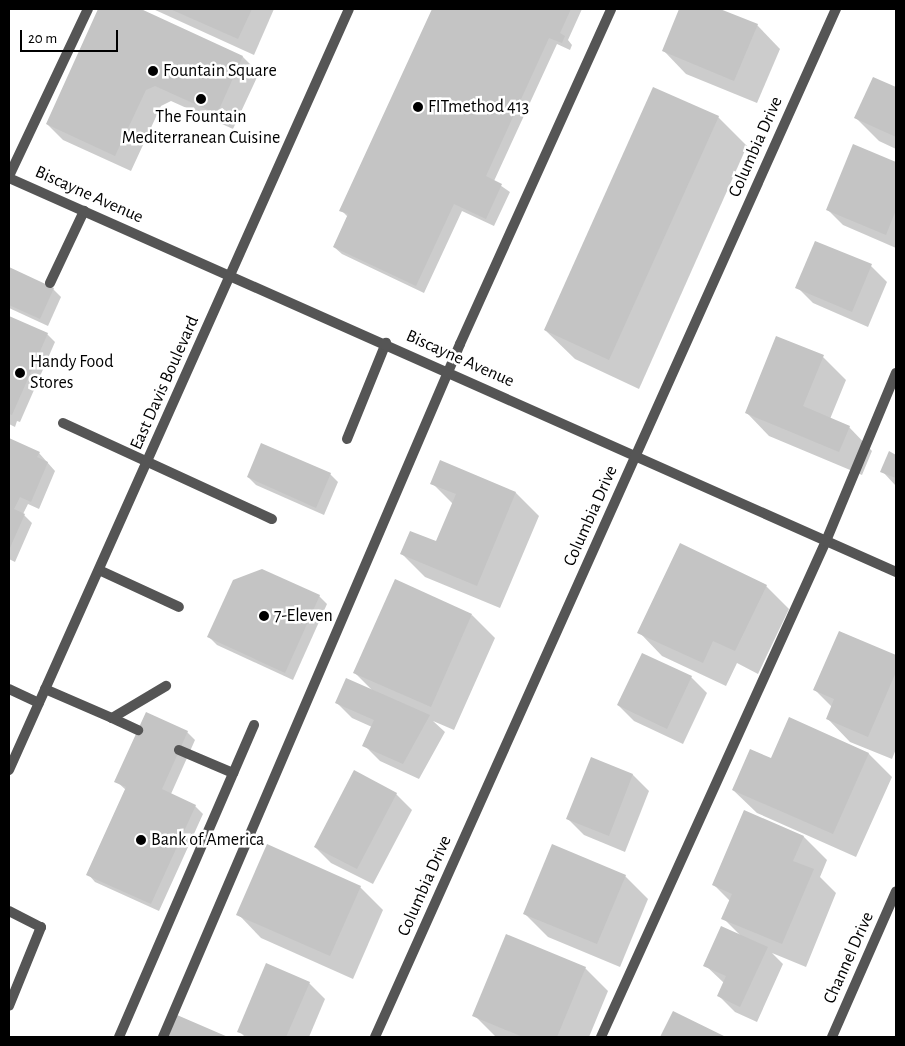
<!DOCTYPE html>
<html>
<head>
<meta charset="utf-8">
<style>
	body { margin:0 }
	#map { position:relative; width:905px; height:1046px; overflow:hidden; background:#fff; font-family:"Alegreya Sans",sans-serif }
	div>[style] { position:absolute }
	.shadow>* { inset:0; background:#0003 }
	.building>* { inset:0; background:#c4c4c4 }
	.service>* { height:10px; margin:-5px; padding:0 5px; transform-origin:5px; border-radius:5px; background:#555 }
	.minor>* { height:10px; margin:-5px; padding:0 5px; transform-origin:5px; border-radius:5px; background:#555 }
	.tertiary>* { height:10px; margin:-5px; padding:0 5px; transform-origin:5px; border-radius:5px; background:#555 }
	.dots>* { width:14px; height:14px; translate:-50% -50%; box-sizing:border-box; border:2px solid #fff; border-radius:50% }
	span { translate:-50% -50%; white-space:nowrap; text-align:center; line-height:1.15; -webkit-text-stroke:5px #fff; paint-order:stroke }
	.poi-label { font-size:18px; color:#000 }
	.left { translate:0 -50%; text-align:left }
	.street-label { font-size:18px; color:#000 }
	.frame { position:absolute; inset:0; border:10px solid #000; pointer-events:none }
	.scale { position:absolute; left:20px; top:30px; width:98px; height:22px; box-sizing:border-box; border:2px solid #000; border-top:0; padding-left:6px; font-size:15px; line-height:18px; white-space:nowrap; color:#000; -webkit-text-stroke:4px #fff; paint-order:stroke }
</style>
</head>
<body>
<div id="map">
	<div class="shadow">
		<div style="clip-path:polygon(99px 9px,138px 9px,243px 57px,259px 73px,233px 129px,171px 101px,161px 106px,131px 171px,63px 140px,47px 124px)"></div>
		<div style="clip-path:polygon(153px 9px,274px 9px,254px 55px)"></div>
		<div style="clip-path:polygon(433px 9px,582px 9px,568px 40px,572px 45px,570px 50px,557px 44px,494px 181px,510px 192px,494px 226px,462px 211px,424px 293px,342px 254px,334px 247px,348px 217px,341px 210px)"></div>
		<div style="clip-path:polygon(680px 9px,717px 9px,757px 25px,780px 49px,757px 103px,686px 74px,663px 50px)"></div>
		<div style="clip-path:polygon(873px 78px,896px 89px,896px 149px,879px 141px,856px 118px)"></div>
		<div style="clip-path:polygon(718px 117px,747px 146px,639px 389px,575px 359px,545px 330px)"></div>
		<div style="clip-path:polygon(854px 146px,896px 164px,896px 248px,843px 225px,827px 209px)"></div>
		<div style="clip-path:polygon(871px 266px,887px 282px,868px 327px,813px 303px,797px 287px)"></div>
		<div style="clip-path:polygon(9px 269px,53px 289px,61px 297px,48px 326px,9px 308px)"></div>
		<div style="clip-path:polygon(9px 317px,47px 334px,55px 342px,20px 422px,17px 421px,15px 427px,9px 424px)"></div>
		<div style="clip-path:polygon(823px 357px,846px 380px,830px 419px,849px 427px,872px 451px,862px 475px,769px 436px,746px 412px)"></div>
		<div style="clip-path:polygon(9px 439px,39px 453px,55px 471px,39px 509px,28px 504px,23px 514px,32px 523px,15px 562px,9px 559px)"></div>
		<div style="clip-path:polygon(890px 453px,896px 456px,896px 486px,882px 471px)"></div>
		<div style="clip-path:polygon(330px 474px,338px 482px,324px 515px,256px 485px,248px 477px)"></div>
		<div style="clip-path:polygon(432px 483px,516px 493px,539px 516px,500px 608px,425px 577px,402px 554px,437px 543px,453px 504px)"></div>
		<div style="clip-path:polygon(766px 586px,789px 609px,758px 674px,737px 663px,726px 686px,662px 656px,639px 632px)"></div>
		<div style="clip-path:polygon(319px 596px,327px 604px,293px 680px,217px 645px,209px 637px)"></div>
		<div style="clip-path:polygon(472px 615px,495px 638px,454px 730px,433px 721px,445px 732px,419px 779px,380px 761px,364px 745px,372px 727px,352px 718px,336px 702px,373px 691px,355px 673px)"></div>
		<div style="clip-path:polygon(840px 632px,896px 656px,896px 749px,892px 759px,850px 742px,827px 718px,832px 707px,814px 689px)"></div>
		<div style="clip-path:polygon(691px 677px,707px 693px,683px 744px,634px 721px,618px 705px)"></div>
		<div style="clip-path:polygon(789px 719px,869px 754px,892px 777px,856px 857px,757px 813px,733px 790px,771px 760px)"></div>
		<div style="clip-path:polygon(187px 732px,195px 740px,171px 794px,195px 806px,203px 814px,159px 911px,95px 882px,88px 874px,126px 790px,116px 781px)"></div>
		<div style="clip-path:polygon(591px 759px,633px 775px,649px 791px,625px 852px,584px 835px,568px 819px)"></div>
		<div style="clip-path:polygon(396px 794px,412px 810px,373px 884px,331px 863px,315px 847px)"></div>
		<div style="clip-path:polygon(745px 812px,804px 837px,827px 860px,820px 877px,836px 893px,806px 967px,772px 953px,783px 964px,757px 1022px,735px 1012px,719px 996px,724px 983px,705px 965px,740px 935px,723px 918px,730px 901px,714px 885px)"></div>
		<div style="clip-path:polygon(625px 876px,648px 899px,620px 967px,548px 937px,525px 914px)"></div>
		<div style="clip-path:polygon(360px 887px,383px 910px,353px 979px,261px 938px,238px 914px)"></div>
		<div style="clip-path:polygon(585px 968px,608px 991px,589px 1037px,496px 1037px,474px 1015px)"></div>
		<div style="clip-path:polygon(309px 983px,325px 999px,309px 1037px,245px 1037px,239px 1031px)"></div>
		<div style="clip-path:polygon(673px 1013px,723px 1037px,661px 1037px)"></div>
		<div style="clip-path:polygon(178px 1016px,225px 1037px,169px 1037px)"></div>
	</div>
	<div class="building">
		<div style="clip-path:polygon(98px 9px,141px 9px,243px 56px,217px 114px,155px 86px,146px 90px,115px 156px,46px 124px)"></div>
		<div style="clip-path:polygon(170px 9px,252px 9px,238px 39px)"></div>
		<div style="clip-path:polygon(432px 9px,571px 9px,560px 33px,565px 36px,562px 43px,549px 38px,486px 176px,502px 184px,486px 219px,454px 204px,416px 286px,333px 247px,348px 214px,339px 211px)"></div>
		<div style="clip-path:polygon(679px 9px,720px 9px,758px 24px,734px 81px,662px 51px)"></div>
		<div style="clip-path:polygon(873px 77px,896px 87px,896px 137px,854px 118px)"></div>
		<div style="clip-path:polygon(653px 87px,719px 116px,609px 360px,544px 330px)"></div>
		<div style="clip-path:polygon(853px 144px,896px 162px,896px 210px,886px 235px,826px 210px)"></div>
		<div style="clip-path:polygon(815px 241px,872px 264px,852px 312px,795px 288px)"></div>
		<div style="clip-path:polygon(9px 267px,54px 288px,40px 319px,9px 305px)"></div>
		<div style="clip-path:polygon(9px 316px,48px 333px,12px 415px,9px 414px)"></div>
		<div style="clip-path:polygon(776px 336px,824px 355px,803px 406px,850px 426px,839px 452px,745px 413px)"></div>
		<div style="clip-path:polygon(9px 438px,40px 452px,37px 457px,48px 462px,31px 502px,20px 497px,14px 509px,25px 514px,9px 550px)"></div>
		<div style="clip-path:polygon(261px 443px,331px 473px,316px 508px,247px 477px)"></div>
		<div style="clip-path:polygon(889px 451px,896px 455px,896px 478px,880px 472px)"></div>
		<div style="clip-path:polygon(440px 460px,516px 492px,477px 586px,400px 554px,410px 531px,436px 541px,456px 494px,430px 484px)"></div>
		<div style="clip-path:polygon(680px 543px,767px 585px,735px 651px,713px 641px,703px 663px,637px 633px)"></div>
		<div style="clip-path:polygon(262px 569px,320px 595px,285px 673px,207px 637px,233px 580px)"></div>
		<div style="clip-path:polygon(395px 579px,472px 614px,431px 707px,353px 673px)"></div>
		<div style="clip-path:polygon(839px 631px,896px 655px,896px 672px,868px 737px,826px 719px,834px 699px,813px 690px)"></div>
		<div style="clip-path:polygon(642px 653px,692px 676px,667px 729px,617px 705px)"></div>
		<div style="clip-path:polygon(346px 678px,430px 715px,403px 764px,362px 746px,374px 720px,335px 703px)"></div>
		<div style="clip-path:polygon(146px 712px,188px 731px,162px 789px,196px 805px,151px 904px,86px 875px,126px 787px,114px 782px)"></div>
		<div style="clip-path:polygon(789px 717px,869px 753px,833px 834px,732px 790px,750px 749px,771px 758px)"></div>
		<div style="clip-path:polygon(591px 757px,633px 774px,609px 836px,566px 819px)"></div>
		<div style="clip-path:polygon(354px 770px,397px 793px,357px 869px,314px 847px)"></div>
		<div style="clip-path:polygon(744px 810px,804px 836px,793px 861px,814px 869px,782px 944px,721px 919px,732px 894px,712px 885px)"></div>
		<div style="clip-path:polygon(267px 844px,361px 886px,330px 956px,236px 915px)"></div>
		<div style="clip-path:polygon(552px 844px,626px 875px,597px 944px,523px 914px)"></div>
		<div style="clip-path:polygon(721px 926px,768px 947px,740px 1007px,717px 996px,726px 976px,703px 966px)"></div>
		<div style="clip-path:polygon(506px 934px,586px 967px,557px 1037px,523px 1037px,472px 1016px)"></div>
		<div style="clip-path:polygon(266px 963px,310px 982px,286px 1037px,251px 1037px,237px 1032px)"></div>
		<div style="clip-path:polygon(673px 1011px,726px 1037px,660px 1037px)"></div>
		<div style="clip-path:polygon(177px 1015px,228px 1037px,167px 1037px)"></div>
	</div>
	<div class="service">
		<div style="left:9px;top:176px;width:185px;rotate:-64.7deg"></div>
		<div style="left:50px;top:283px;width:80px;rotate:-64.7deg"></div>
		<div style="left:63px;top:423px;width:230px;rotate:24.7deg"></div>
		<div style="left:347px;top:439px;width:104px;rotate:-67.9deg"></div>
		<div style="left:99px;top:570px;width:88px;rotate:24.8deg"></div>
		<div style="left:9px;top:689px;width:33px;rotate:25deg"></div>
		<div style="left:45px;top:689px;width:73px;rotate:23.4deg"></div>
		<div style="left:112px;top:718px;width:63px;rotate:-30.7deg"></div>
		<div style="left:112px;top:718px;width:29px;rotate:25deg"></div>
		<div style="left:179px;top:750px;width:59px;rotate:23.1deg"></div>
		<div style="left:9px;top:911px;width:36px;rotate:27deg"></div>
		<div style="left:41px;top:927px;width:85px;rotate:112.1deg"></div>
		<div style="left:119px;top:1037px;width:340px;rotate:-66.6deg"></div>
		<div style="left:163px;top:1037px;width:754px;rotate:-66.8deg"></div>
		<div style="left:460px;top:344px;width:367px;rotate:-65.7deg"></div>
		<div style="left:601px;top:1037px;width:545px;rotate:-65.6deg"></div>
		<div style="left:826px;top:541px;width:182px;rotate:-67.4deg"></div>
	</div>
	<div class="minor">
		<div style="left:9px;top:178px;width:971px;rotate:23.95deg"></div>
		<div style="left:375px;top:1037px;width:1127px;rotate:-65.85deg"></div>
		<div style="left:832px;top:1037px;width:159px;rotate:-66.3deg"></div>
	</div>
	<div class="tertiary">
		<div style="left:9px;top:770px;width:833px;rotate:-65.93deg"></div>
	</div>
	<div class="dots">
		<div style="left:153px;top:71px;background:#000"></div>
		<div style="left:201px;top:99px;background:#000"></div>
		<div style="left:418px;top:107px;background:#000"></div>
		<div style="left:20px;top:373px;background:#000"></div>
		<div style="left:264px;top:616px;background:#000"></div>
		<div style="left:141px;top:840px;background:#000"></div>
	</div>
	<div class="poi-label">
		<span class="left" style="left:163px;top:71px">Fountain Square</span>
		<span class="left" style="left:428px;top:107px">FITmethod 413</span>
		<span style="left:201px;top:128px">The Fountain<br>Mediterranean Cuisine</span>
		<span class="left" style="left:30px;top:373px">Handy Food<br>Stores</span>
		<span class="left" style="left:274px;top:616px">7-Eleven</span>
		<span class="left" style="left:151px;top:840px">Bank of America</span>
	</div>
	<div class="street-label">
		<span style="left:756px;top:147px;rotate:-66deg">Columbia Drive</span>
		<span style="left:89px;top:195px;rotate:24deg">Biscayne Avenue</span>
		<span style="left:460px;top:359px;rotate:24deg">Biscayne Avenue</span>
		<span style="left:165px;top:383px;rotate:-66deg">East Davis Boulevard</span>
		<span style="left:591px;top:516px;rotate:-66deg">Columbia Drive</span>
		<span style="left:425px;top:886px;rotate:-66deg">Columbia Drive</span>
		<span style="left:849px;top:958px;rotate:-66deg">Channel Drive</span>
	</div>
	<div class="frame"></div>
	<div class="scale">20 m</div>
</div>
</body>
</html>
